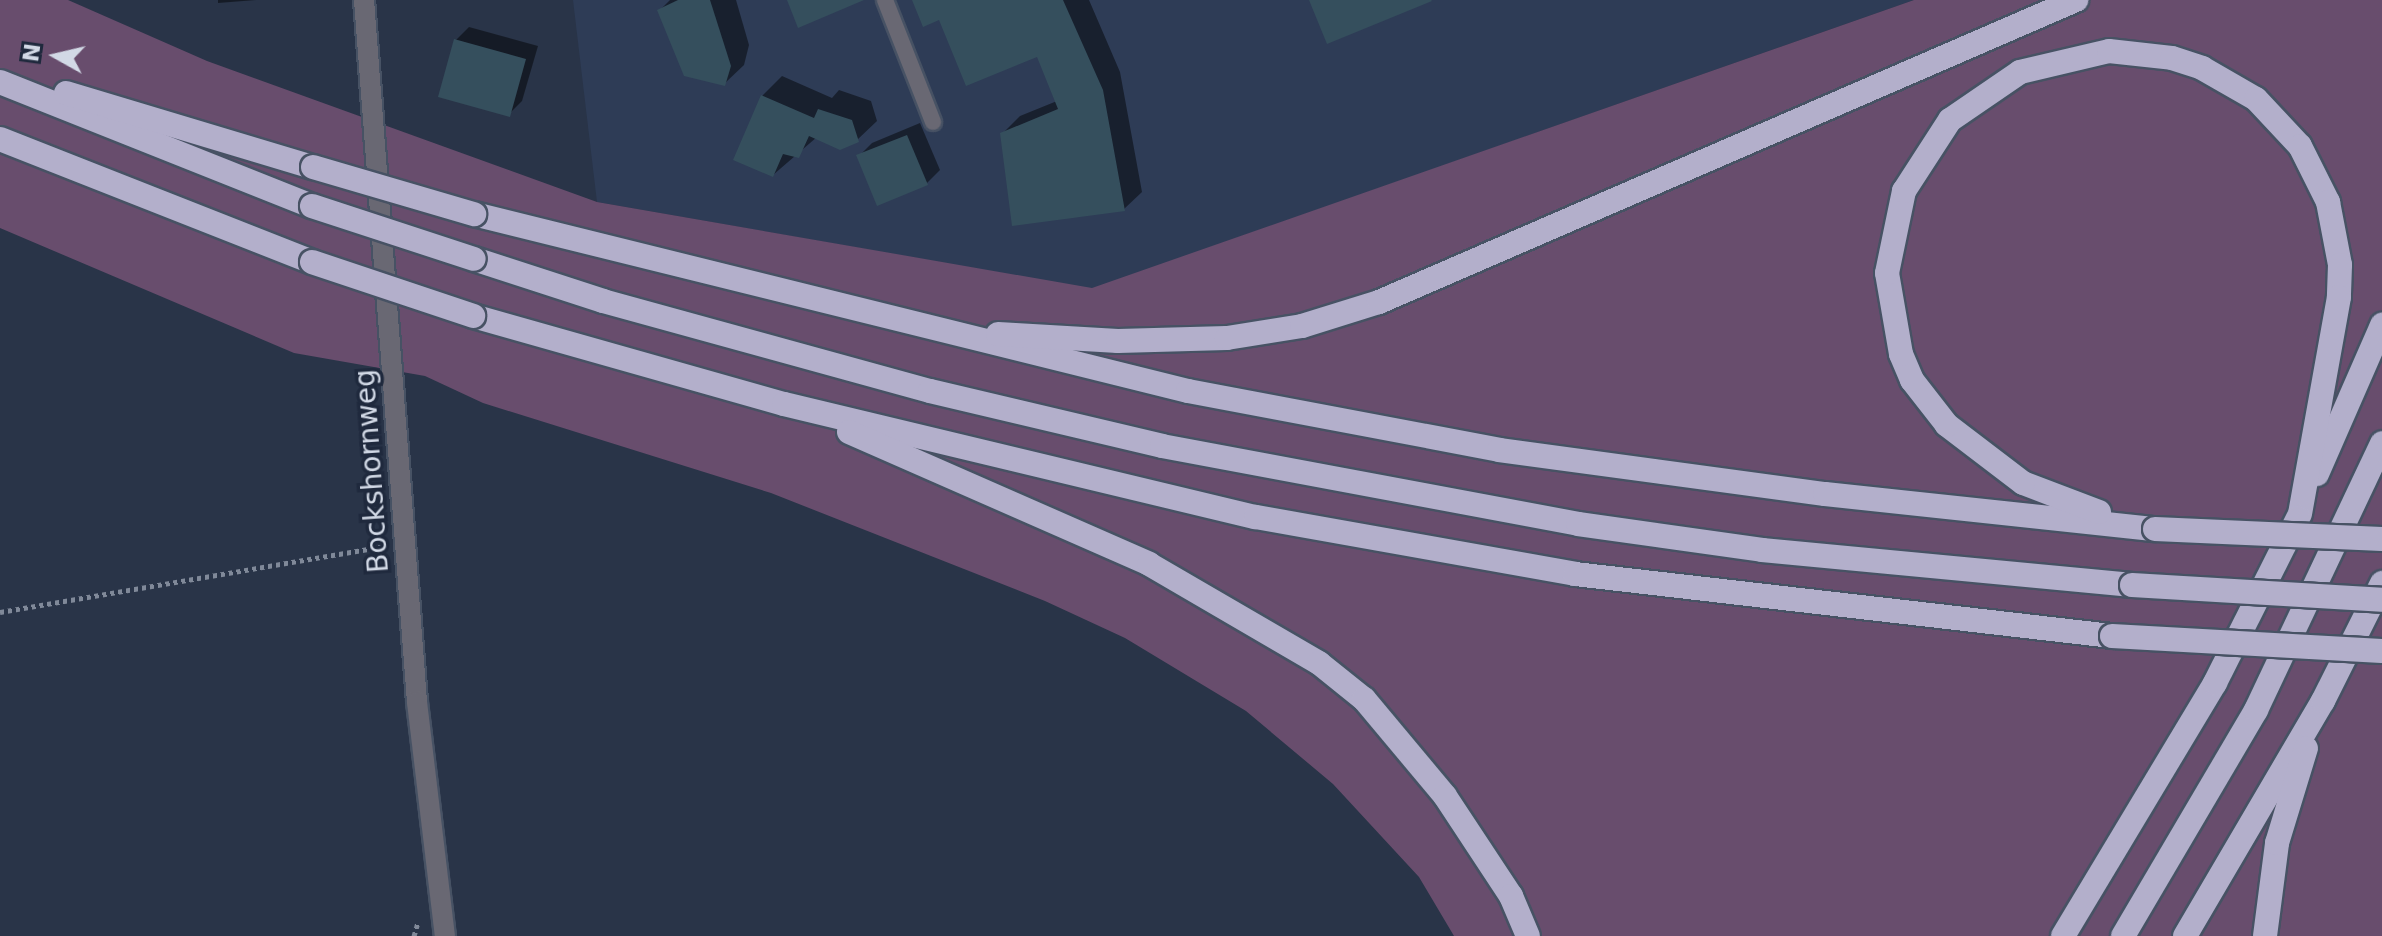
<!DOCTYPE html>
<html>
<head>
<meta charset="utf-8">
<style>
	body { margin:0 }
	#map { position:relative; width:2382px; height:936px; overflow:hidden; background:#293448; font-family:"DejaVu Sans",sans-serif }
	div>[style] { position:absolute }
	.built>* { inset:0; background:#2e3c56 }
	.green>* { inset:0; background:#684d6d }
	.shadow>* { inset:0; background:#0007 }
	.building>* { inset:0; background:#354f5d }
	.path>* { height:5px; margin-top:-2.5px; transform-origin:0; background:repeating-linear-gradient(90deg,#808999 0 4px,transparent 0 8px) }
	.roads { filter:drop-shadow(2px 0 #475264) drop-shadow(-2px 0 #475264) drop-shadow(0 2px #475264) drop-shadow(0 -2px #475264) }
	.lane>* { height:16px; margin:-8px; padding:0 8px; transform-origin:8px; border-radius:8px; background:#696873 }
	.street>* { height:20px; margin:-10px; padding:0 10px; transform-origin:10px; border-radius:10px; background:#696873 }
	.highway>* { height:24px; margin:-12px; padding:0 12px; transform-origin:12px; border-radius:12px; background:#b3afcb }
	.bridges { filter:drop-shadow(2px 0 #475264) drop-shadow(-2px 0 #475264) drop-shadow(0 2px #475264) drop-shadow(0 -2px #475264) }
	.highway-bridge>* { height:24px; margin:-12px; padding:0 12px; transform-origin:12px; border-radius:12px; background:#b3afcb }
	span { translate:-50% -50%; white-space:nowrap; text-align:center; line-height:1.15; -webkit-text-stroke:7px #1f293d; paint-order:stroke }
	.street-label { font-size:28px; color:#d2d9e6 }
	.north { position:absolute; left:16px; top:16px; width:80px; height:80px; -webkit-text-stroke:6px #1f293d; paint-order:stroke; rotate:278deg; font-size:22px; font-weight:700; line-height:32px; text-align:center; color:#d2d9e6 }
	.north::after { content:''; display:block; margin:auto; width:28px; height:36px; background:#d2d9e6; clip-path:polygon(50% 0,100% 100%,50% 72%,0 100%) }
</style>
</head>
<body>
<div id="map">
	<div class="built">
		<div style="clip-path:polygon(573px 0,1914px 0,1092px 289px,597px 202px)"></div>
	</div>
	<div class="green">
		<div style="clip-path:polygon(0 0,68px 0,207px 61px,597px 202px,1092px 288px,1914px 0,2382px 0,2382px 936px,1454px 936px,1419px 877px,1333px 784px,1246px 711px,1125px 638px,1045px 601px,771px 493px,483px 403px,425px 376px,294px 353px,0 228px)"></div>
	</div>
	<div class="shadow">
		<div style="clip-path:polygon(218px 0,256px 0,218px 3px)"></div>
		<div style="clip-path:polygon(670px 0,736px 0,749px 45px,744px 65px,724px 84px,660px 10px)"></div>
		<div style="clip-path:polygon(915px 0,1089px 0,1120px 72px,1142px 192px,1124px 209px,1002px 134px,1020px 116px,1057px 101px,1038px 54px,941px 17px)"></div>
		<div style="clip-path:polygon(469px 27px,538px 46px,522px 101px,509px 114px,456px 40px)"></div>
		<div style="clip-path:polygon(782px 76px,832px 98px,839px 90px,871px 101px,877px 121px,857px 140px,817px 137px,773px 175px,762px 96px)"></div>
		<div style="clip-path:polygon(920px 123px,940px 170px,927px 183px,859px 156px,872px 143px)"></div>
	</div>
	<div class="building">
		<div style="clip-path:polygon(678px 0,710px 0,731px 66px,725px 86px,684px 76px,657px 10px)"></div>
		<div style="clip-path:polygon(787px 0,864px 0,798px 28px)"></div>
		<div style="clip-path:polygon(912px 0,1063px 0,1103px 90px,1125px 211px,1012px 226px,1000px 133px,1058px 109px,1037px 57px,966px 86px,939px 20px,923px 27px)"></div>
		<div style="clip-path:polygon(1309px 0,1431px 0,1432px 1px,1327px 44px)"></div>
		<div style="clip-path:polygon(454px 39px,526px 59px,510px 117px,438px 97px)"></div>
		<div style="clip-path:polygon(761px 95px,814px 118px,818px 109px,852px 120px,859px 142px,840px 150px,809px 136px,799px 158px,783px 154px,773px 177px,733px 160px)"></div>
		<div style="clip-path:polygon(907px 135px,928px 185px,877px 206px,856px 155px)"></div>
	</div>
	<div class="path">
		<div style="left:0;top:612px;width:387px;rotate:-9.7deg"></div>
		<div style="left:414px;top:936px;width:15px;rotate:-74deg"></div>
	</div>
	<div class="roads">
		<div class="lane">
			<div style="left:885px;top:0;width:131px;rotate:68.5deg"></div>
		</div>
		<div class="street">
			<div style="left:364px;top:0;width:704px;rotate:85.68deg"></div>
			<div style="left:417px;top:702px;width:236px;rotate:83.2deg"></div>
		</div>
		<div class="highway">
			<div style="left:0;top:82px;width:336px;rotate:21.7deg"></div>
			<div style="left:66px;top:93px;width:258px;rotate:16.7deg"></div>
			<div style="left:0;top:139px;width:335px;rotate:21.5deg"></div>
			<div style="left:474px;top:214px;width:736px;rotate:13.92deg"></div>
			<div style="left:1188px;top:391px;width:317px;rotate:10.7deg"></div>
			<div style="left:1499px;top:450px;width:329px;rotate:7.7deg"></div>
			<div style="left:1825px;top:494px;width:332px;rotate:6.1deg"></div>
			<div style="left:474px;top:259px;width:136px;rotate:18deg"></div>
			<div style="left:603px;top:301px;width:339px;rotate:15.4deg"></div>
			<div style="left:930px;top:391px;width:238px;rotate:13.3deg"></div>
			<div style="left:1162px;top:446px;width:423px;rotate:10.6deg"></div>
			<div style="left:1578px;top:524px;width:186px;rotate:8deg"></div>
			<div style="left:1762px;top:550px;width:372px;rotate:5.4deg"></div>
			<div style="left:473px;top:316px;width:323px;rotate:15.8deg"></div>
			<div style="left:784px;top:404px;width:485px;rotate:13.5deg"></div>
			<div style="left:1256px;top:517px;width:324px;rotate:10.1deg"></div>
			<div style="left:1575px;top:574px;width:541px;rotate:6.59deg"></div>
			<div style="left:998px;top:334px;width:120px;rotate:3.3deg"></div>
			<div style="left:1118px;top:341px;width:109px;rotate:-1.6deg"></div>
			<div style="left:1227px;top:338px;width:76px;rotate:-9.1deg"></div>
			<div style="left:1302px;top:326px;width:81px;rotate:-17.3deg"></div>
			<div style="left:1379px;top:302px;width:760px;rotate:-23.43deg"></div>
			<div style="left:849px;top:432px;width:328px;rotate:23.7deg"></div>
			<div style="left:1149px;top:564px;width:197px;rotate:30.2deg"></div>
			<div style="left:1319px;top:663px;width:58px;rotate:38.7deg"></div>
			<div style="left:1364px;top:699px;width:126px;rotate:50.1deg"></div>
			<div style="left:1445px;top:796px;width:120px;rotate:56.6deg"></div>
			<div style="left:1511px;top:896px;width:43px;rotate:67deg"></div>
			<div style="left:2317px;top:474px;width:163px;rotate:-66.4deg"></div>
			<div style="left:2099px;top:512px;width:81px;rotate:-159.1deg"></div>
			<div style="left:2023px;top:483px;width:96px;rotate:-142.7deg"></div>
			<div style="left:1947px;top:425px;width:57px;rotate:-127.9deg"></div>
			<div style="left:1912px;top:380px;width:28px;rotate:-113deg"></div>
			<div style="left:1901px;top:354px;width:82px;rotate:-99.8deg"></div>
			<div style="left:1887px;top:273px;width:84px;rotate:-78.3deg"></div>
			<div style="left:1904px;top:191px;width:85px;rotate:-57.1deg"></div>
			<div style="left:1950px;top:120px;width:85px;rotate:-34.4deg"></div>
			<div style="left:2020px;top:72px;width:91px;rotate:-13.3deg"></div>
			<div style="left:2109px;top:51px;width:63px;rotate:6.3deg"></div>
			<div style="left:2172px;top:58px;width:32px;rotate:18deg"></div>
			<div style="left:2202px;top:68px;width:62px;rotate:29.9deg"></div>
			<div style="left:2256px;top:99px;width:64px;rotate:46.9deg"></div>
			<div style="left:2300px;top:146px;width:63px;rotate:63.4deg"></div>
			<div style="left:2328px;top:202px;width:64px;rotate:79.2deg"></div>
			<div style="left:2340px;top:265px;width:32px;rotate:92deg"></div>
			<div style="left:2339px;top:297px;width:220px;rotate:100.2deg"></div>
			<div style="left:2063px;top:936px;width:295px;rotate:-59deg"></div>
			<div style="left:2215px;top:683px;width:185px;rotate:-63.3deg"></div>
			<div style="left:2123px;top:936px;width:262px;rotate:-59.5deg"></div>
			<div style="left:2256px;top:710px;width:295px;rotate:-64.7deg"></div>
			<div style="left:2185px;top:936px;width:273px;rotate:-59.6deg"></div>
			<div style="left:2323px;top:701px;width:132px;rotate:-63.4deg"></div>
			<div style="left:2265px;top:936px;width:94px;rotate:-82.6deg"></div>
			<div style="left:2277px;top:843px;width:99px;rotate:-73deg"></div>
		</div>
	</div>
	<div class="bridges">
		<div class="highway-bridge">
			<div style="left:313px;top:167px;width:168px;rotate:16.3deg"></div>
			<div style="left:312px;top:206px;width:170px;rotate:18.1deg"></div>
			<div style="left:312px;top:262px;width:170px;rotate:18.5deg"></div>
			<div style="left:2155px;top:529px;width:227px;rotate:2.5deg"></div>
			<div style="left:2132px;top:585px;width:250px;rotate:3.4deg"></div>
			<div style="left:2112px;top:636px;width:270px;rotate:3.2deg"></div>
		</div>
	</div>
	<div class="street-label">
		<span style="left:372px;top:471px;rotate:-94deg">Bockshornweg</span>
	</div>
	<div class="north">N</div>
</div>
</body>
</html>
